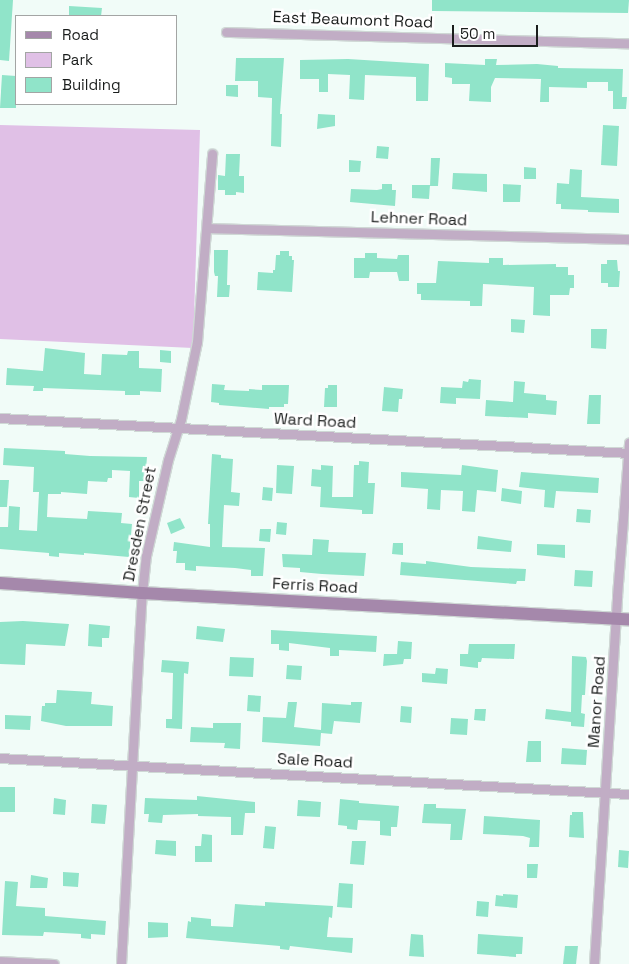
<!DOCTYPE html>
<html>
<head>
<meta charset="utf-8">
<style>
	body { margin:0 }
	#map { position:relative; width:629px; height:964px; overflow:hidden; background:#f1fcf8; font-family:"Space Grotesk",sans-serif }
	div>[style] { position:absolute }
	.green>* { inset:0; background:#e0c0e6 }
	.building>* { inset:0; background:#90e4c9 }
	.roads { filter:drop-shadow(1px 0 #cfd8d5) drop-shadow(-1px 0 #cfd8d5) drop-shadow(0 1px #cfd8d5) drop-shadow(0 -1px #cfd8d5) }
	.street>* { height:9px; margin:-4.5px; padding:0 4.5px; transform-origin:4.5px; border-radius:4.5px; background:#c1adc5 }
	.secondary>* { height:12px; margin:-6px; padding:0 6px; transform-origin:6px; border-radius:6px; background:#a588ab }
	span { translate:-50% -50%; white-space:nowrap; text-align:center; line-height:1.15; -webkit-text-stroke:5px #fff; paint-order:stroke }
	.street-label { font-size:16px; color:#1a1d1c }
	.legend { position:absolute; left:15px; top:15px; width:162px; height:90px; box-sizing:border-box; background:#fff; border:1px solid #a3a5a4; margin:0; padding:6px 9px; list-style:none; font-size:15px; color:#1a1d1c }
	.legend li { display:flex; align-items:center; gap:10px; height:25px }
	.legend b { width:25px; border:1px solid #a3a5a4 }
	.scale { position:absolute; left:452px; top:25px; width:86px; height:22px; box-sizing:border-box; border:2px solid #1a1d1c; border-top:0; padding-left:6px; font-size:15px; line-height:18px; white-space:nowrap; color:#1a1d1c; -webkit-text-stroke:4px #fff; paint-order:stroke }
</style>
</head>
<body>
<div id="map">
	<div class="green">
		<div style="clip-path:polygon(0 125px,200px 130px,193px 348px,0 339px)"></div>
	</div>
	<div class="building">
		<div style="clip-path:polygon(0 0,13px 0,9px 61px,0 60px)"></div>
		<div style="clip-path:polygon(432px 0,629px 0,628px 13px,432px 11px)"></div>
		<div style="clip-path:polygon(69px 6px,102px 8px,101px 16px,69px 16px)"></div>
		<div style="clip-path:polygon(236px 58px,284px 58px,280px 114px,282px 114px,281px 147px,271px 146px,272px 98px,258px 97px,258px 81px,235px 81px)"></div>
		<div style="clip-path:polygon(348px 59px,429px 64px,428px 101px,416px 101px,416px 77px,365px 75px,364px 100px,349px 99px,350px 75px,328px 74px,328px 92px,319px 92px,319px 79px,300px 79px,300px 60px)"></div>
		<div style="clip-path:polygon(485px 59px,497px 59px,496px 65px,537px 64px,558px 66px,558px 68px,623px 69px,622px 97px,627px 97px,626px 109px,613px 109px,613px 91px,608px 91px,608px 82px,587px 82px,587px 88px,549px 87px,549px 102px,540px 102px,541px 79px,495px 78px,491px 87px,491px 102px,469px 101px,470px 84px,452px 84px,452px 78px,445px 77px,445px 63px,485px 65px)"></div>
		<div style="clip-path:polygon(2px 75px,16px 76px,16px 108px,0 108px)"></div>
		<div style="clip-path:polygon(226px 85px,238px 85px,238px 97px,226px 96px)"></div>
		<div style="clip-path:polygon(318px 114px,335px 115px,335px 126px,317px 129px)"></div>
		<div style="clip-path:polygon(603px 125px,619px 126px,617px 166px,601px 165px)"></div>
		<div style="clip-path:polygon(377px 146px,389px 147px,388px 159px,376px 158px)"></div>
		<div style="clip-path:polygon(226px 154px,240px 154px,239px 176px,244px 176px,244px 193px,236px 192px,236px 195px,225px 195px,225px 190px,218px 190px,218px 175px,225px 176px)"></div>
		<div style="clip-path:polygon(431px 158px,440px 158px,438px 186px,430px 186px)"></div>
		<div style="clip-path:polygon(349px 160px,361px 161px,360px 172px,349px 172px)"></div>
		<div style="clip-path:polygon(524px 167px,536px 168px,536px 179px,524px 179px)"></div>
		<div style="clip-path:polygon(570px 169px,582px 170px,581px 197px,619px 199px,619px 213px,588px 212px,588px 210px,561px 209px,561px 204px,556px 204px,557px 183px,569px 184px)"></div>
		<div style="clip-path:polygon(453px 173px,487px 174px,487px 192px,452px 189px)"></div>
		<div style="clip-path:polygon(382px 184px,392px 184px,392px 190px,396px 190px,395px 206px,350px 202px,351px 189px,377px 190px,382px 189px)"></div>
		<div style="clip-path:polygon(503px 184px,521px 185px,520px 202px,503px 202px)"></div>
		<div style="clip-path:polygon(412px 185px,430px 185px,429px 199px,412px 198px)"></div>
		<div style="clip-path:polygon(214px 250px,228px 250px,227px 285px,230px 285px,229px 297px,217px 297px,218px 276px,215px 276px,214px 272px)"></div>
		<div style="clip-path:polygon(280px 251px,289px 251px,289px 256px,292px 256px,292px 260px,294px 260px,292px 292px,257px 290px,258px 272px,273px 273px,273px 270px,275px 270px,276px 255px,280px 255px)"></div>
		<div style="clip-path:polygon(365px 253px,377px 253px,377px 258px,397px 259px,398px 255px,409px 255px,409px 281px,399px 281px,397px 272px,370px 272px,369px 278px,354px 278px,354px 258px,365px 258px)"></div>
		<div style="clip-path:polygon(489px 258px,503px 258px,503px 265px,556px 264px,556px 267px,568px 267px,568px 275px,574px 275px,574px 288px,570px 288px,569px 295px,550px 295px,550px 316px,533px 315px,534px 287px,483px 284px,482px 306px,470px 306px,470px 301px,421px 300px,421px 294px,417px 294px,417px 283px,436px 283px,438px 261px,489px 263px)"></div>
		<div style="clip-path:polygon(607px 260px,617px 260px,618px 271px,620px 271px,619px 287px,608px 287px,608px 283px,601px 283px,601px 264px,607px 264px)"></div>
		<div style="clip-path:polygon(511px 319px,525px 320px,524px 333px,511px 332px)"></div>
		<div style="clip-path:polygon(591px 329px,607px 329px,606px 349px,591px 348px)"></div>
		<div style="clip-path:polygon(45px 348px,85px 353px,84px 374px,101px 375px,102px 354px,127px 355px,128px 351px,139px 351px,139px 368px,162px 369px,161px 392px,140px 391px,140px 395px,125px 395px,125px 391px,43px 388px,43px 391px,33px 391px,34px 386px,6px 385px,7px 368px,43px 371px)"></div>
		<div style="clip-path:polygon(160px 350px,171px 351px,171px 363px,160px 362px)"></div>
		<div style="clip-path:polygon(469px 379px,481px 380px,480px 399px,456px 398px,456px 404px,440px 403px,441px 387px,462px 388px,463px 381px,468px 382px)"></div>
		<div style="clip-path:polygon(514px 381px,525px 382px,524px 393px,546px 395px,546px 400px,557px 401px,556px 415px,528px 413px,528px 418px,485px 416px,486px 400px,513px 402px)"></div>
		<div style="clip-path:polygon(212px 384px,225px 385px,224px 390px,249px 391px,249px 389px,262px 390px,262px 385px,289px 385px,288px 404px,284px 404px,284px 407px,269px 407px,269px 409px,219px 405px,219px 403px,211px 402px)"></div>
		<div style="clip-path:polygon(328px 385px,337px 385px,337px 407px,324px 407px,325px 388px,328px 388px)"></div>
		<div style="clip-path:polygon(384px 387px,403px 389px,402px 399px,399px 399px,398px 412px,382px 411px)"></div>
		<div style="clip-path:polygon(589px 395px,601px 395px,600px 424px,587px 424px)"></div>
		<div style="clip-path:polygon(4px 448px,65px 451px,65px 454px,90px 456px,147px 457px,145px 481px,139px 481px,139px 498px,129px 497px,130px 471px,112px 470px,112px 478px,108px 478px,107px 482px,88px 481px,87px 494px,61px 492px,61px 494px,48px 494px,47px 517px,87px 519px,88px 511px,122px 513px,121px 523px,132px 524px,129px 557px,84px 553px,84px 555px,59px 553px,59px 557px,49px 556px,49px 553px,0 549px,0 527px,8px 527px,9px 506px,20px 507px,19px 530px,37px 531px,39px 492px,33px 492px,34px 467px,3px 465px)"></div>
		<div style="clip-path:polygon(212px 454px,221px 455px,221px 458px,233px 459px,231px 492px,240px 493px,239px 506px,224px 505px,222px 547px,265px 548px,263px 576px,251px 576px,251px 570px,235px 568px,196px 566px,196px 571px,185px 570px,185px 563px,176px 563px,177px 551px,173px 551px,174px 542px,210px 547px,210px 524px,208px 524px)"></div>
		<div style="clip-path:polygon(359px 461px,369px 462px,368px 483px,375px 483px,373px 514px,362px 514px,362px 510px,320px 507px,321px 487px,311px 486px,312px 469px,321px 470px,321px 465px,333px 466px,332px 497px,353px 497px,354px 465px,359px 465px)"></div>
		<div style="clip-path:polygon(277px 465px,294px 466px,292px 494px,276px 493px)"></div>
		<div style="clip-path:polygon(462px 465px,498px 470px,496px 492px,477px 490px,475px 512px,462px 511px,463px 491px,441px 490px,440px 510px,427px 509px,428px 489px,401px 487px,401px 472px,461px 475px)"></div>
		<div style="clip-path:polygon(521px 472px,599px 478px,598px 493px,556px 491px,554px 508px,544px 507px,545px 490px,519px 487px)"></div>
		<div style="clip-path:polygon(0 480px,9px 480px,7px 507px,0 507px)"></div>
		<div style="clip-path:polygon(263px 487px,273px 488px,272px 501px,262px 500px)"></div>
		<div style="clip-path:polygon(502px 488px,522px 491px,521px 504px,501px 501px)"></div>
		<div style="clip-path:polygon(577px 509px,591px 510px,590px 523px,576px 522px)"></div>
		<div style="clip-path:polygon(180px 518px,185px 528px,171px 534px,167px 523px)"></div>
		<div style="clip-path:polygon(277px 522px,287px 523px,286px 535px,276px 534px)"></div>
		<div style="clip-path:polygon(260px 529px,271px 529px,270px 542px,259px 541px)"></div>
		<div style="clip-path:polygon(478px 536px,512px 541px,511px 552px,477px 549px)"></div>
		<div style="clip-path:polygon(313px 539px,329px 540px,328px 552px,366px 553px,364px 576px,322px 574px,300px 572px,300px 568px,283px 567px,282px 554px,312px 555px)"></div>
		<div style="clip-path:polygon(393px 543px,403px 543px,403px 555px,392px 554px)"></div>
		<div style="clip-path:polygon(537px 544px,565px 545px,565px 558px,537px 555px)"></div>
		<div style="clip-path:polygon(426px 561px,471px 567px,526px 569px,525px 581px,517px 581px,516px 584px,400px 575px,401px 562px,426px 564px)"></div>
		<div style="clip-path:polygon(575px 570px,593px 571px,592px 587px,574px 586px)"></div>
		<div style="clip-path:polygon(23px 621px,69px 624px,65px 646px,26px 644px,25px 665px,0 664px,0 622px)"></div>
		<div style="clip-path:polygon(89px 624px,110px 626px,109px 638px,102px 638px,102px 647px,88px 646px)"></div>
		<div style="clip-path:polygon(197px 626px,225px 629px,223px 642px,196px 639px)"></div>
		<div style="clip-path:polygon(271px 630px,377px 636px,376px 652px,339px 650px,339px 656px,330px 656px,330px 648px,289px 643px,289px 651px,279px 650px,279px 644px,271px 644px)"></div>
		<div style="clip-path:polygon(398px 641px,412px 642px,411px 659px,404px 659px,403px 664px,383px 666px,384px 654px,397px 654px)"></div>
		<div style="clip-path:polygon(469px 644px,515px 644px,514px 659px,482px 658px,481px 662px,478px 662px,478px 668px,460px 666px,460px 654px,468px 654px)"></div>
		<div style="clip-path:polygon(572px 656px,586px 657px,587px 661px,585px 695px,582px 695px,581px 713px,585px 714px,584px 727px,571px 726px,571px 722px,545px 719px,546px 709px,571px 712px)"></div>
		<div style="clip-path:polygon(230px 657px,254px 658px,253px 677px,229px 676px)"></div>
		<div style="clip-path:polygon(162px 660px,189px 662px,188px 674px,184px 673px,182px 729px,166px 728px,166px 719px,172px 719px,173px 673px,161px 672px)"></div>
		<div style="clip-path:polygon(287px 665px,302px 666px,301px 680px,286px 679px)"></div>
		<div style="clip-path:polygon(436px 668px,448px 669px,447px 684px,422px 682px,422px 673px,435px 674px)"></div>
		<div style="clip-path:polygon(57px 690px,92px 692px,91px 704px,113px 706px,112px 726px,66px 726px,41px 721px,42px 706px,45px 706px,45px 703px,56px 703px)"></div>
		<div style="clip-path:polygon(248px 695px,261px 696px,260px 712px,247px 711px)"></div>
		<div style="clip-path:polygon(288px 702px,297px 702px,294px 727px,321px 730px,322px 703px,351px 705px,351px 702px,362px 702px,360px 723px,334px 721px,332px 734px,321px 733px,320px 746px,262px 742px,263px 717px,286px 718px)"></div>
		<div style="clip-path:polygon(401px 706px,412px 707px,411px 723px,400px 722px)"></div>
		<div style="clip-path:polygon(475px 709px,486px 709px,485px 721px,474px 720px)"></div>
		<div style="clip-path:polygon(5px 715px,31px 716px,30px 730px,5px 729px)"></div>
		<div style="clip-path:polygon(451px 718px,468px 719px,467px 735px,450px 734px)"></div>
		<div style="clip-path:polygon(213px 723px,241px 723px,240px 749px,224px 748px,225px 743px,190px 742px,191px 727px,213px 728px)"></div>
		<div style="clip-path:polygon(528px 741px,541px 741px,541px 762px,526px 762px)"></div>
		<div style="clip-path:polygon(562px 748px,587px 750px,586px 765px,561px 764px)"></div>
		<div style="clip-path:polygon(0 787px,15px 787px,15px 812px,0 812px)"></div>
		<div style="clip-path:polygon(197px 796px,255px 802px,255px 813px,245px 813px,243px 835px,231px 835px,231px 817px,198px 816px,198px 814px,163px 815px,162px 823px,148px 822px,149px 814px,144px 814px,145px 798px,197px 800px)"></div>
		<div style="clip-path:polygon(54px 798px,66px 800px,65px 815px,53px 814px)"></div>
		<div style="clip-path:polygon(340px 799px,359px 801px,359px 803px,399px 806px,397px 827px,391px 827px,391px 836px,380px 835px,380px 821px,358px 820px,357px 830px,347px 829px,347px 826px,338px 825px)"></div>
		<div style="clip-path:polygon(298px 800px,321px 802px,320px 817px,297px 816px)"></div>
		<div style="clip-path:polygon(92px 804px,107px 805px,105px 824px,91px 823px)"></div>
		<div style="clip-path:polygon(424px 804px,436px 804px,436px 808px,466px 809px,462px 840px,450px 840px,451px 824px,422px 823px)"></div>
		<div style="clip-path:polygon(572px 812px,583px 812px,584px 838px,569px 837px,570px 815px,572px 815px)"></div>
		<div style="clip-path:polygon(484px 816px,540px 820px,539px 847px,529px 847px,530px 838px,523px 836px,483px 834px)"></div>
		<div style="clip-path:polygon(265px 826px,276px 827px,274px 849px,263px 848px)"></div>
		<div style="clip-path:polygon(202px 834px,212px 835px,212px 862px,195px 862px,195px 846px,201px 846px)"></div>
		<div style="clip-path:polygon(156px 840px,176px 841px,176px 856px,155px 854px)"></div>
		<div style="clip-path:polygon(352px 841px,366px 841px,364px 865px,350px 864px)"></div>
		<div style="clip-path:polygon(619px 850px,629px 851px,628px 868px,618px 867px)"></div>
		<div style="clip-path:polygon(527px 864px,538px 864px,537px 878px,527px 878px)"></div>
		<div style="clip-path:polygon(63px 872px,79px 873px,78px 887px,63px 886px)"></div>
		<div style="clip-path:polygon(31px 875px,48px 878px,47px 888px,30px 888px)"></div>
		<div style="clip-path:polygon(5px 881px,18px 882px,16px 906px,45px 908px,45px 916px,106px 921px,105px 935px,91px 934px,91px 939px,81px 938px,81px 934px,44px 932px,43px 936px,2px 935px)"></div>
		<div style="clip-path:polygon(339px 883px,353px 884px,352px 908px,337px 907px)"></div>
		<div style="clip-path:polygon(503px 894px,518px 895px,517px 908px,495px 906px,496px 895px,503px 896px)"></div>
		<div style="clip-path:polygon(477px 901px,489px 902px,488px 917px,476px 916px)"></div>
		<div style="clip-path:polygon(265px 902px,333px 906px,332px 918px,329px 917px,327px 937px,353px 938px,352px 953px,290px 946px,289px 950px,280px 949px,280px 946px,186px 938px,188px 921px,191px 922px,191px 917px,211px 919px,211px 926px,233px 927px,235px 904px,265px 906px)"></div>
		<div style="clip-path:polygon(148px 922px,168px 923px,168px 937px,148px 938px)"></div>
		<div style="clip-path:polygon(411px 934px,423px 935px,424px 957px,409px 956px)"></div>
		<div style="clip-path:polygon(478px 934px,523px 937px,522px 954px,516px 954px,516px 957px,477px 954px)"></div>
		<div style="clip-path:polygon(565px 946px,578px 946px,576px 964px,563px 964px)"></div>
	</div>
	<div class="roads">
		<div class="street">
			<div style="left:226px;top:32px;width:403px;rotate:1.6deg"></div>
			<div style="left:208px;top:228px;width:421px;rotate:1.5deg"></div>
			<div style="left:0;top:418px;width:630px;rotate:3.18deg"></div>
			<div style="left:0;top:758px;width:630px;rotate:3.28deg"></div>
			<div style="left:0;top:961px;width:54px;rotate:3.2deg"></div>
			<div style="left:121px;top:964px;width:372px;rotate:-86.8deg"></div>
			<div style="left:142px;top:593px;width:37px;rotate:-84deg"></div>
			<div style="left:146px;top:556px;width:98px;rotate:-77.1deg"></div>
			<div style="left:168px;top:460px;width:43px;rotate:-72.4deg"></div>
			<div style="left:181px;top:419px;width:79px;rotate:-78.3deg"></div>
			<div style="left:197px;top:342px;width:189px;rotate:-85.4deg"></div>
			<div style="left:594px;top:964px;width:369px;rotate:-86.4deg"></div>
			<div style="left:617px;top:596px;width:154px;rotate:-85.5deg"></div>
		</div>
		<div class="secondary">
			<div style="left:0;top:583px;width:142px;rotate:4deg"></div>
			<div style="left:142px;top:593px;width:488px;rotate:3.1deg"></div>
		</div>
	</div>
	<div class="street-label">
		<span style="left:353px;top:20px;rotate:2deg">East Beaumont Road</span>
		<span style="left:419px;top:219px;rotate:2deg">Lehner Road</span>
		<span style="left:315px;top:421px;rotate:3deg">Ward Road</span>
		<span style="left:140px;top:524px;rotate:-79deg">Dresden Street</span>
		<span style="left:315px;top:586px;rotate:3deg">Ferris Road</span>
		<span style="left:597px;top:702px;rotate:-86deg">Manor Road</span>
		<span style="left:315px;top:761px;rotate:3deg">Sale Road</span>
	</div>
	<ul class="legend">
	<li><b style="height:6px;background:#a588ab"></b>Road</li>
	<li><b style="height:14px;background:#e0c0e6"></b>Park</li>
	<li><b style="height:14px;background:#90e4c9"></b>Building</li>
	</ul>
	<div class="scale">50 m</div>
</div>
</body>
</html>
